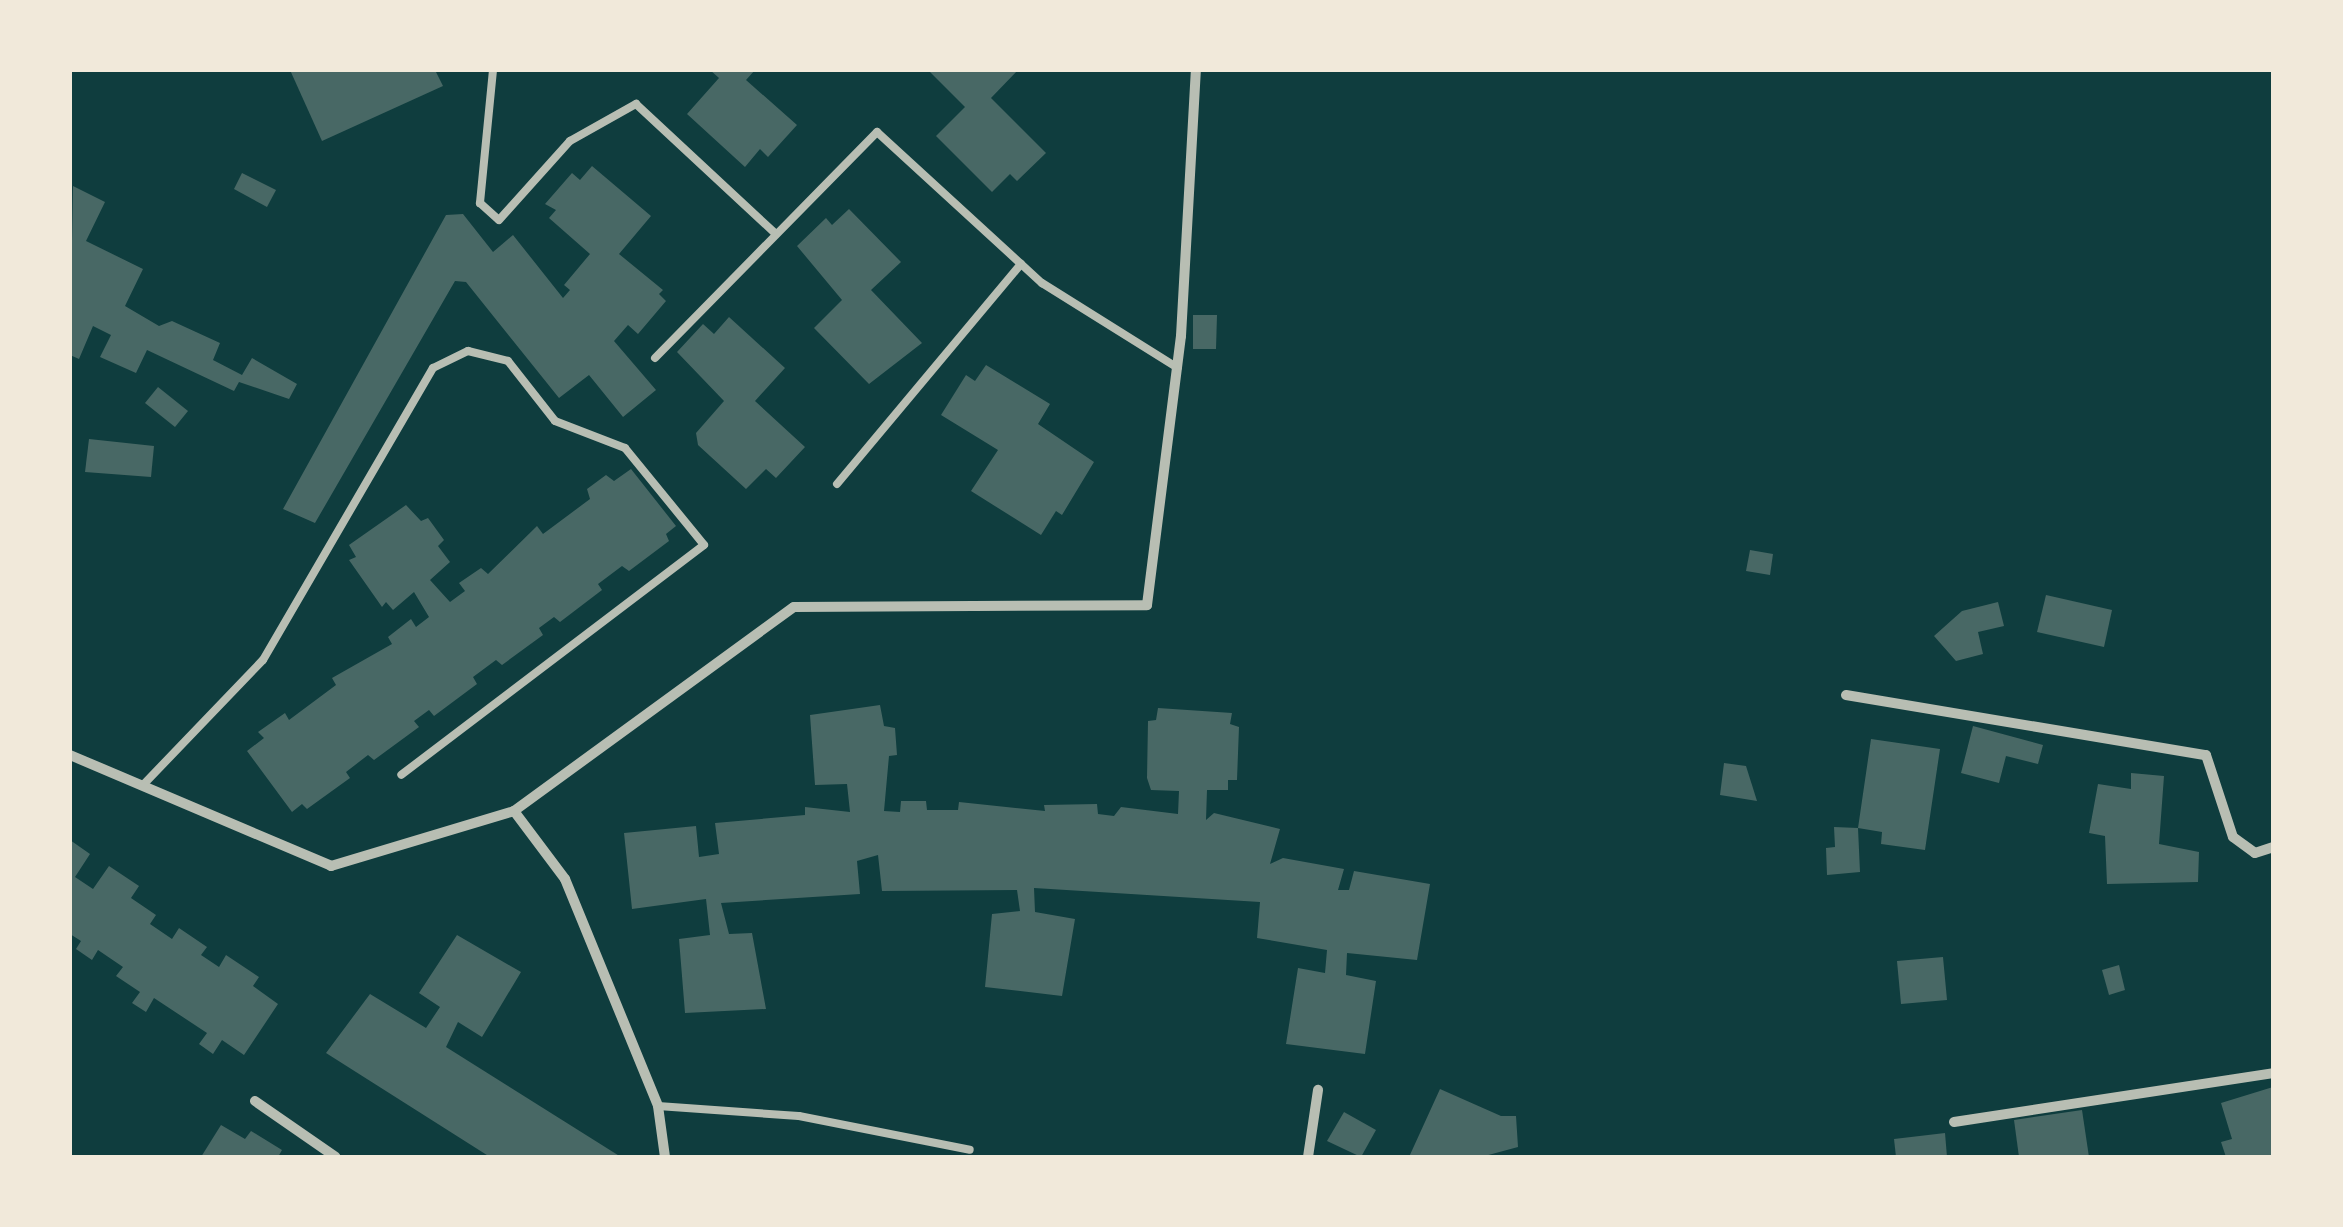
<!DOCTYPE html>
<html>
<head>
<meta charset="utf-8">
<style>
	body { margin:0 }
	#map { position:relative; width:2343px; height:1227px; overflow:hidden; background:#0f3d3e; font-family:Quicksand,sans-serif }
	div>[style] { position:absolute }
	.building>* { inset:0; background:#486865 }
	.service>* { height:8px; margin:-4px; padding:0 4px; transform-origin:4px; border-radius:4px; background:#b8beb3 }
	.minor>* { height:10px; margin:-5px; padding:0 5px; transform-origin:5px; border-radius:5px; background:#b8beb3 }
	span { translate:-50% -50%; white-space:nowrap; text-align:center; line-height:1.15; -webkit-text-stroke:8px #f1e9da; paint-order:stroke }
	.frame { position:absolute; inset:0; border:72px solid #f1e9da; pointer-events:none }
</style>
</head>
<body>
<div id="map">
	<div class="building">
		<div style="clip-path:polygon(290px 70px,435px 70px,443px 86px,322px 141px)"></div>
		<div style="clip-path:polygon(710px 70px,755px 70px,746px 80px,797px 125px,768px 157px,760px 149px,745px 167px,687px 114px,719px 78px)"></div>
		<div style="clip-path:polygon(928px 70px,1018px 70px,991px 98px,1046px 153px,1017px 181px,1010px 174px,992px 192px,936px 136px,965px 107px)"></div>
		<div style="clip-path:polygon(592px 166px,651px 216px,619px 254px,663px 290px,659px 294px,666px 301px,638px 334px,628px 325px,614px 341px,656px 390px,623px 417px,589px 375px,559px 398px,466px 282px,455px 281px,315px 523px,283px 509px,446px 215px,463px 214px,493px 252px,513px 235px,563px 298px,570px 290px,564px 285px,590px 254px,549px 218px,556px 210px,545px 204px,572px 173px,580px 180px)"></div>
		<div style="clip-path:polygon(242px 173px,276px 190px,267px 207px,234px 189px)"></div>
		<div style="clip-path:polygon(73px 186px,105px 202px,86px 241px,143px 269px,125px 306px,159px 326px,172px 321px,220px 343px,213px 360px,242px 375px,252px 358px,297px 384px,289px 399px,239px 382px,234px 391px,147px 350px,136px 373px,100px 357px,111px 335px,93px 326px,79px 359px,70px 355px)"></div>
		<div style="clip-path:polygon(849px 209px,901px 262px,871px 290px,922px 343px,869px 384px,814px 328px,842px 300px,797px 246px,826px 218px,832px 225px)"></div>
		<div style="clip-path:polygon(1193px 315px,1217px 315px,1216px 349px,1193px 349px)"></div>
		<div style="clip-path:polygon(729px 317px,785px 368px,755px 401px,805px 447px,776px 478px,766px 469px,746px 489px,698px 445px,696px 433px,724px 401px,677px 352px,703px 324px,714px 334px)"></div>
		<div style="clip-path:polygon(986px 365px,1050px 404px,1038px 424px,1094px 462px,1062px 515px,1056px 511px,1041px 535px,971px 491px,998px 450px,941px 415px,966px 375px,975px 381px)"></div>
		<div style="clip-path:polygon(158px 387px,188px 411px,175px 427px,145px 403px)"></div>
		<div style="clip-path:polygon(89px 439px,154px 446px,151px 477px,85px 472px)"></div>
		<div style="clip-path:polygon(631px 469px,676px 526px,666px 534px,669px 541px,629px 571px,622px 566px,598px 584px,602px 590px,560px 622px,554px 617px,539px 628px,543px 635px,502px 665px,496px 660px,473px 677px,477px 684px,434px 716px,429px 710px,414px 721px,419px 727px,374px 760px,368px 755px,346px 772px,350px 778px,307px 809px,302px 804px,292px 812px,247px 751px,264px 738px,258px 732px,285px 713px,289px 720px,336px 685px,332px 678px,392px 644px,388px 637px,411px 619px,416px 627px,429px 617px,414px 592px,393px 610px,386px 602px,382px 607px,349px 560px,356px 557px,349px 545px,406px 505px,421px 521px,428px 518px,444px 540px,438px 546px,450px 562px,430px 580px,450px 602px,465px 591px,459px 583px,481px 568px,488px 574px,537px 526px,543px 534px,590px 499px,587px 489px,606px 475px,614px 481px)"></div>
		<div style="clip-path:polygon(1750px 550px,1773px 554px,1770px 575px,1746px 571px)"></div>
		<div style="clip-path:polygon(2046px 595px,2112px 610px,2104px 647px,2037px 632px)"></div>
		<div style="clip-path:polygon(1998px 602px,2004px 626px,1978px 632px,1983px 654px,1956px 661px,1934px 636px,1962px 611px)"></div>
		<div style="clip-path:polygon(880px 705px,884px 726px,895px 728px,897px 755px,889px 756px,884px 811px,900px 812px,901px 801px,926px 801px,927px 810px,958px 810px,959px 802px,1045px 811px,1044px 805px,1097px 804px,1098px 814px,1114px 816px,1121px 807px,1178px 814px,1179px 791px,1151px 790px,1147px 778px,1148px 721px,1156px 720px,1158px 708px,1232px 713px,1230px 724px,1239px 727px,1237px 780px,1228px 780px,1228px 790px,1207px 790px,1206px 820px,1214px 813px,1280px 829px,1270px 864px,1283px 858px,1344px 869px,1338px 890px,1349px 890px,1354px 871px,1430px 884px,1417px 960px,1347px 953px,1346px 975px,1376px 981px,1365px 1054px,1286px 1044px,1298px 968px,1325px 973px,1327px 950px,1257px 938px,1260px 902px,1034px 888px,1035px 912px,1075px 919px,1062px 996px,985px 987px,992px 914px,1020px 911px,1017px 890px,882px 891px,878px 855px,857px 861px,860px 894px,721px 903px,729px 934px,752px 933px,766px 1009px,685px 1013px,679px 939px,710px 935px,706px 899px,632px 909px,624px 833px,696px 826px,699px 857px,719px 854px,715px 823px,805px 815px,805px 807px,850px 812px,847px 784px,815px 785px,810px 715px)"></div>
		<div style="clip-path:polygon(1973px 726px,2043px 745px,2038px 764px,2006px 756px,1999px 783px,1961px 773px)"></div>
		<div style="clip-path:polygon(1871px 739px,1940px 749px,1925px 850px,1881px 844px,1882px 832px,1858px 828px,1860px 872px,1827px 875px,1826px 848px,1835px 847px,1834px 827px,1858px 828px)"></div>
		<div style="clip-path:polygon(1724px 763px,1746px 766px,1757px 801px,1720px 795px)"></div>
		<div style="clip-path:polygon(2131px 773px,2164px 776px,2159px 844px,2199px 852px,2198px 882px,2107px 884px,2105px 836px,2089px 833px,2098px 784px,2131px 789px)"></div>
		<div style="clip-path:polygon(70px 840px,90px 854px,75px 877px,93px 889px,109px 866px,139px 886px,131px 898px,156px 915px,150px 924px,172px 939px,179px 928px,207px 947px,201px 955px,219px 967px,226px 955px,259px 977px,253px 986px,278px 1004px,244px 1055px,222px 1040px,213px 1054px,199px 1044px,207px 1033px,154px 998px,146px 1012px,132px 1003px,140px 992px,116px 976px,123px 967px,98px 950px,92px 960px,76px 949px,81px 941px,70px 934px)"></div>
		<div style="clip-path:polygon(457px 935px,521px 972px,482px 1037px,458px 1022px,446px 1047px,621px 1157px,490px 1157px,326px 1053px,370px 994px,426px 1028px,440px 1007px,419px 993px)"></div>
		<div style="clip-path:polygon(1943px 957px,1947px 1000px,1901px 1004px,1897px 961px)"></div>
		<div style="clip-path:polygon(2119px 965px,2125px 990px,2109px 995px,2102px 970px)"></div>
		<div style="clip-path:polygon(2273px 1087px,2273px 1157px,2226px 1157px,2221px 1142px,2232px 1139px,2221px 1103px)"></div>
		<div style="clip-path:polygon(1440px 1089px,1501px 1116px,1516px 1116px,1518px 1147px,1481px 1157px,1409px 1157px)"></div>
		<div style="clip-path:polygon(2082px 1110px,2089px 1157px,2019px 1157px,2014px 1120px)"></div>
		<div style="clip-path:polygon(1344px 1112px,1376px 1130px,1361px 1157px,1327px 1141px)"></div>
		<div style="clip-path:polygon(221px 1125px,245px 1139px,251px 1131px,282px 1150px,278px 1157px,201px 1157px)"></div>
		<div style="clip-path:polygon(1945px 1133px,1947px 1157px,1896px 1157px,1894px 1139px)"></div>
	</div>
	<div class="service">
		<div style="left:493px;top:70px;width:134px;rotate:95.6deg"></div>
		<div style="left:480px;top:203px;width:25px;rotate:42deg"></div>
		<div style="left:499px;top:220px;width:106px;rotate:-48.1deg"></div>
		<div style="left:570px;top:141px;width:76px;rotate:-29.3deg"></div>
		<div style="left:636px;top:104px;width:191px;rotate:42.9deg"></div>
		<div style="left:655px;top:358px;width:317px;rotate:-45.5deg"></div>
		<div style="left:877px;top:132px;width:224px;rotate:42.5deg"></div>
		<div style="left:1042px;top:283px;width:160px;rotate:32deg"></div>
		<div style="left:837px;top:484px;width:287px;rotate:-50.1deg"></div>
		<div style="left:143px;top:785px;width:173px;rotate:-46.2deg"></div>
		<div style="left:263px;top:660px;width:338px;rotate:-59.8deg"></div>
		<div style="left:433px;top:368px;width:39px;rotate:-26deg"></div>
		<div style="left:468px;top:351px;width:41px;rotate:14deg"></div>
		<div style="left:508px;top:361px;width:76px;rotate:51.9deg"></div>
		<div style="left:555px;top:421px;width:75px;rotate:21.1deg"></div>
		<div style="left:625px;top:448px;width:125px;rotate:50.8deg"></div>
		<div style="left:704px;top:545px;width:380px;rotate:142.8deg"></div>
		<div style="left:658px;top:1106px;width:141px;rotate:4.1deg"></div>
		<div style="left:799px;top:1116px;width:174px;rotate:11.2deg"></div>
	</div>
	<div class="minor">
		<div style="left:1846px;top:695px;width:365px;rotate:9.5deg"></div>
		<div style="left:2206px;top:755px;width:86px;rotate:71.8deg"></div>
		<div style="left:2233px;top:837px;width:27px;rotate:36deg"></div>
		<div style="left:2255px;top:853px;width:19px;rotate:-18deg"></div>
		<div style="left:70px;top:755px;width:284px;rotate:23deg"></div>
		<div style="left:331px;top:866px;width:191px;rotate:-16.7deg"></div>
		<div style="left:514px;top:811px;width:85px;rotate:53.1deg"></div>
		<div style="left:565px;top:879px;width:245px;rotate:67.7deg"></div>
		<div style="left:658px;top:1106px;width:51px;rotate:82.2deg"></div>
		<div style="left:514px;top:811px;width:346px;rotate:-36.1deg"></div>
		<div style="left:794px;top:607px;width:353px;rotate:-0.3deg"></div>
		<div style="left:1147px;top:605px;width:271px;rotate:-82.8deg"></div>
		<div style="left:1181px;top:336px;width:266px;rotate:-86.8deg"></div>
		<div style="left:255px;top:1101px;width:98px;rotate:34.7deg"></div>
		<div style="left:1954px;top:1122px;width:323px;rotate:-8.7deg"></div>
		<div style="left:1308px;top:1157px;width:68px;rotate:-81.5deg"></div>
	</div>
	<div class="frame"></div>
</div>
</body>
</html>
